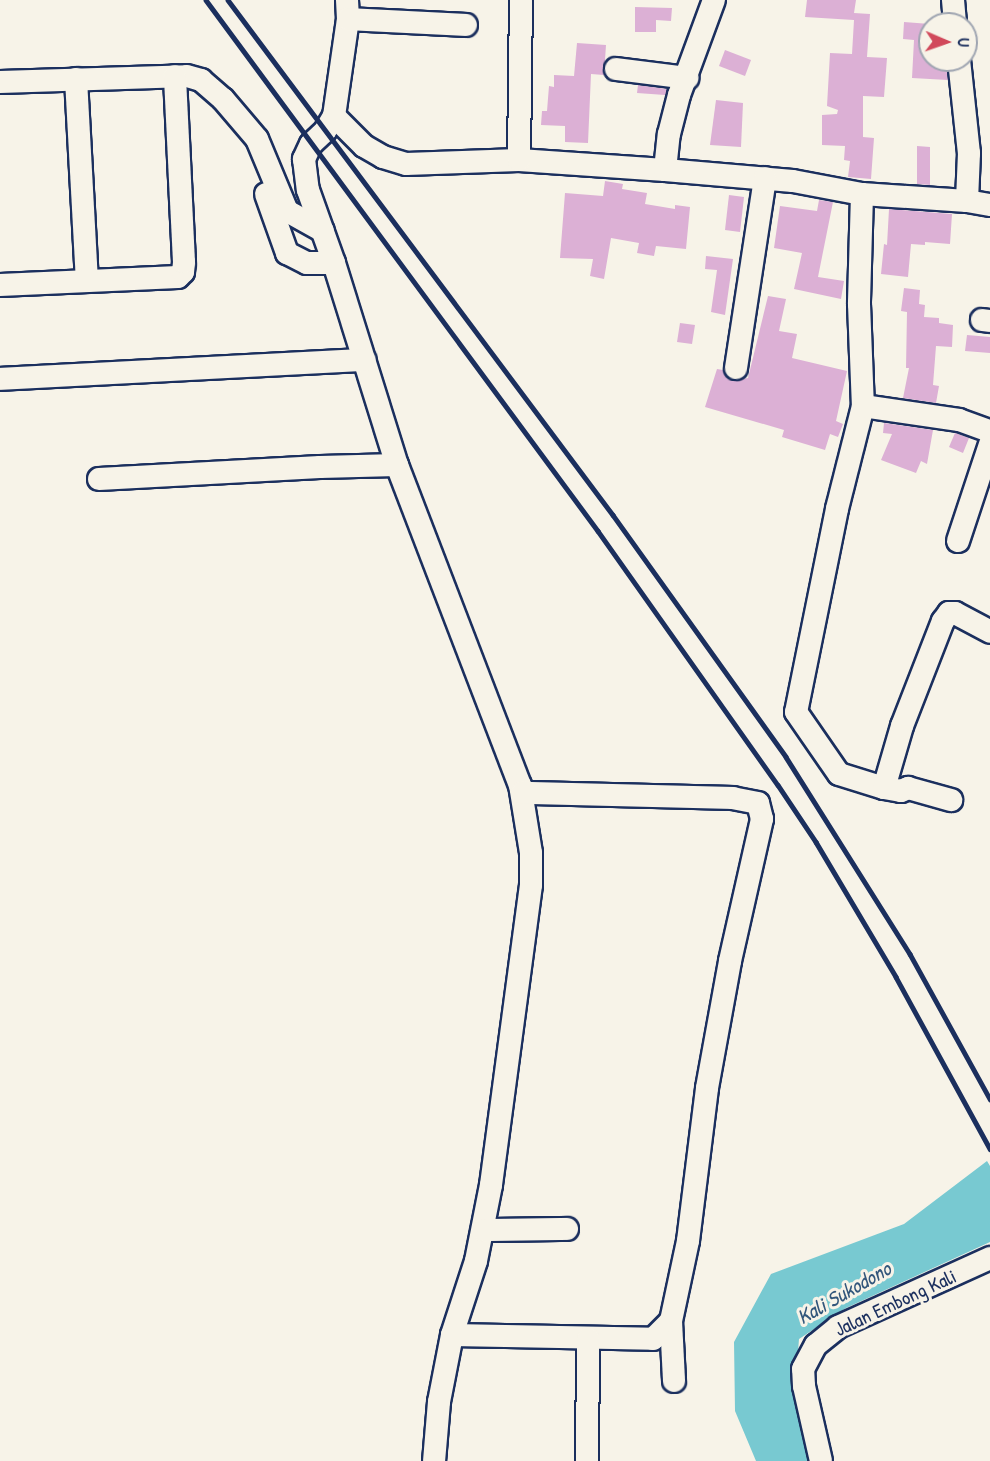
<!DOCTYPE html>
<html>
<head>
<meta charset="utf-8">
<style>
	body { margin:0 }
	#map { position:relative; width:990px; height:1461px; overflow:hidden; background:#f7f3e8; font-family:"Patrick Hand",sans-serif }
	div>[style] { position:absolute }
	.water>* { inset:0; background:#78c9d1 }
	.building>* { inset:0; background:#dcb0d5 }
	.roads { filter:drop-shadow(2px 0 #1b2f5e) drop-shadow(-2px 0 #1b2f5e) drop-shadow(0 2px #1b2f5e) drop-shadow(0 -2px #1b2f5e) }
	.minor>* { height:22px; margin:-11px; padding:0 11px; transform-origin:11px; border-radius:11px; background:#f7f3e8 }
	.rail>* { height:4.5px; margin:-2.25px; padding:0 2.25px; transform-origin:2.25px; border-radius:2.25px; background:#1b2f5e }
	span { translate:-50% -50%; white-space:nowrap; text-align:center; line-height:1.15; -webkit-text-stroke:6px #f7f3e8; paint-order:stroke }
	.street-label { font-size:20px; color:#1b2f5e }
	.water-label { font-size:21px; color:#32567b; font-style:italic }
	.north { position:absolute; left:918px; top:12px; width:60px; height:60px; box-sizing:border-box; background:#f7f3e8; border:2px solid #9fa5b1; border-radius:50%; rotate:92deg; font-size:16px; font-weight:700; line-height:24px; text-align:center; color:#1b2f5e }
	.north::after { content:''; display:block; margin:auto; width:21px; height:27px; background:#d1495b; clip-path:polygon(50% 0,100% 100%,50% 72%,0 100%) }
</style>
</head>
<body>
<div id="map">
	<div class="water">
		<div style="clip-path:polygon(987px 1161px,990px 1166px,990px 1242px,846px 1308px,799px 1339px,795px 1390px,815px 1461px,756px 1461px,735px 1411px,734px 1342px,771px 1274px,904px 1224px)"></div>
	</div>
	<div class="building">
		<div style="clip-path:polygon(807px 0,856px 0,854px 13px,870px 14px,867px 57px,887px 58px,884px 97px,863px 96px,863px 137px,874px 138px,871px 179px,848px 177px,850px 161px,844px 160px,845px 146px,822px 145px,822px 115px,837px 114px,838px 110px,827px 106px,830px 53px,852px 54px,854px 20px,805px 17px)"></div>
		<div style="clip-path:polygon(635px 7px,672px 8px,671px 21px,656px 20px,656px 32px,635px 32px)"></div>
		<div style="clip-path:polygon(904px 22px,930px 24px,930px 63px,946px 64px,948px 80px,912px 78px,914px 40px,903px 39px)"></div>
		<div style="clip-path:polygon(577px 43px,606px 45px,604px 75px,591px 74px,588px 143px,565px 142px,565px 126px,541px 125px,542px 111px,547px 111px,549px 86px,554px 87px,554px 75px,574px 76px)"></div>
		<div style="clip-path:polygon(725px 50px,751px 60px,745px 76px,719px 66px)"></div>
		<div style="clip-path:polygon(638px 85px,667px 89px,665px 95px,637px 93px)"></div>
		<div style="clip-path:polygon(716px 100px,743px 103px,741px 147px,710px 145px)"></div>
		<div style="clip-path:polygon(917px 146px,930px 147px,930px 185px,917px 184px)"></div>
		<div style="clip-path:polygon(605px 181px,623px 184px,622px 189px,647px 193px,645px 204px,675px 209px,675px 205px,690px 207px,686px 249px,656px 246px,654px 256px,637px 253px,639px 243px,611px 238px,604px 279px,590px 276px,593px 259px,560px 258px,565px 193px,603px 196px)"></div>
		<div style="clip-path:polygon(729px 195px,744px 197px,740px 232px,725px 230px)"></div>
		<div style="clip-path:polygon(819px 200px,833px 202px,818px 277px,844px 281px,841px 299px,794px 289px,802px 253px,774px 248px,780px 206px,817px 211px)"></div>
		<div style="clip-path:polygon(889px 209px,952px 214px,950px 244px,925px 242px,925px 245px,911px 244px,908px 277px,881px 274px,884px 244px,887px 245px)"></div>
		<div style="clip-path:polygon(706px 256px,733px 259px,725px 315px,711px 312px,717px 270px,705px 269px)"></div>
		<div style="clip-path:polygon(904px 288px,920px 290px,919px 304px,925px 305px,924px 317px,939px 318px,939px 323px,953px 325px,952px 347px,936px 346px,933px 385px,939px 386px,936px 403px,903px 398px,909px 368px,906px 368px,907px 312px,901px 311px)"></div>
		<div style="clip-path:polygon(768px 296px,786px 299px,779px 331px,797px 334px,792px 358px,847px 371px,836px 421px,843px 424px,838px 437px,830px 434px,825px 450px,782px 437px,784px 430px,705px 407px,717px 369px,723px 370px,727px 378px,733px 381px,748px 378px)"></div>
		<div style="clip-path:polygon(680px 323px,695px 325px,692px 344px,677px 342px)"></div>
		<div style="clip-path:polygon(967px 335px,990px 337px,990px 353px,965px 351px)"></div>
		<div style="clip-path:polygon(884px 423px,933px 430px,927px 464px,921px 461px,916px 473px,881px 460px,892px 434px,883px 433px)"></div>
		<div style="clip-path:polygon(955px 433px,969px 438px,963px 453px,949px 447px)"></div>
	</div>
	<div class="roads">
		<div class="minor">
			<div style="left:347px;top:0;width:19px;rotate:87deg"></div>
			<div style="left:348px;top:19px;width:98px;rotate:98.2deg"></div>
			<div style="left:334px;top:116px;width:17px;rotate:121deg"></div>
			<div style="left:325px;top:131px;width:19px;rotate:137deg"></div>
			<div style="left:311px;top:144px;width:17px;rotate:115deg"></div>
			<div style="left:304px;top:159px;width:31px;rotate:83deg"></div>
			<div style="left:308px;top:190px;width:77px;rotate:70.4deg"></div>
			<div style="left:334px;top:263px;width:212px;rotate:72.7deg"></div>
			<div style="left:397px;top:465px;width:343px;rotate:69deg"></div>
			<div style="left:520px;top:785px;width:69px;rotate:80.8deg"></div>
			<div style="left:531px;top:853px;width:32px;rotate:90deg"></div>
			<div style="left:531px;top:885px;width:303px;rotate:97.6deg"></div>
			<div style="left:491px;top:1185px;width:77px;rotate:101.2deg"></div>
			<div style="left:476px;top:1261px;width:78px;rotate:108deg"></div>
			<div style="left:452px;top:1335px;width:68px;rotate:101deg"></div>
			<div style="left:439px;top:1402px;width:59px;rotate:94.8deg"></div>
			<div style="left:953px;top:0;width:24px;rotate:85deg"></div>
			<div style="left:348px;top:19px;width:118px;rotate:2.9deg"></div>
			<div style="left:959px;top:60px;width:94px;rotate:83.9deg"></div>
			<div style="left:969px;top:153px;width:48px;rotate:92.4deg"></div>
			<div style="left:616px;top:69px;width:72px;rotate:7.2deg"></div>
			<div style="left:76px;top:79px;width:202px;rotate:86.9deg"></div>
			<div style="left:0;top:82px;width:187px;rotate:-1.8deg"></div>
			<div style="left:187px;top:76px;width:15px;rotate:16deg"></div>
			<div style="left:201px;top:80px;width:29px;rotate:41deg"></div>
			<div style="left:223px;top:99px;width:52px;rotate:49.6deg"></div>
			<div style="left:257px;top:139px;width:78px;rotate:67.4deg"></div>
			<div style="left:287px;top:211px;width:41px;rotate:29.1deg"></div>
			<div style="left:334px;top:116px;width:42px;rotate:45deg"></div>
			<div style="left:364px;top:146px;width:22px;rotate:30deg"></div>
			<div style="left:383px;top:157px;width:24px;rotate:17deg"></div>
			<div style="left:406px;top:164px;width:113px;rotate:-2deg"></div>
			<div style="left:519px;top:160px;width:146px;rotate:3.9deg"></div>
			<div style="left:665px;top:170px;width:128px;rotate:4.9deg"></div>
			<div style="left:793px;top:181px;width:70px;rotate:10.7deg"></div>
			<div style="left:862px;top:194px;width:105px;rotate:3.8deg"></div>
			<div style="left:967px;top:201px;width:23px;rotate:10deg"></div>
			<div style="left:519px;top:160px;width:160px;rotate:-89.3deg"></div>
			<div style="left:665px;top:170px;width:36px;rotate:-84deg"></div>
			<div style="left:669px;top:134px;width:40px;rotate:-75.6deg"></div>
			<div style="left:679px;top:95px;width:101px;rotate:-69.8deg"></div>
			<div style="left:266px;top:194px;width:63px;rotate:70.4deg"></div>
			<div style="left:287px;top:253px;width:22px;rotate:27deg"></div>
			<div style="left:307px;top:263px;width:27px"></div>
			<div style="left:862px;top:194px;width:110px;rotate:91.6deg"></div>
			<div style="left:859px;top:304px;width:102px;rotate:87.8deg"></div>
			<div style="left:863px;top:406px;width:106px;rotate:104.2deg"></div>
			<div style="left:837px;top:509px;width:207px;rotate:101.4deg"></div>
			<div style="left:796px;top:712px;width:75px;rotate:55.3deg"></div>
			<div style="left:839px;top:774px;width:47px;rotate:17.3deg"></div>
			<div style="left:884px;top:788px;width:17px;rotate:10deg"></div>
			<div style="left:901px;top:791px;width:8px;rotate:-23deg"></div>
			<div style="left:908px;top:788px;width:45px;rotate:15.6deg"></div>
			<div style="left:0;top:285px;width:178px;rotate:-2.6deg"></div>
			<div style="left:178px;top:277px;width:7px;rotate:-45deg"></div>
			<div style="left:183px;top:272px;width:10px;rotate:-84deg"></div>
			<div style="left:184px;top:262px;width:186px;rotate:-92.8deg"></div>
			<div style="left:982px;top:320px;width:8px;rotate:7deg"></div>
			<div style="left:736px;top:368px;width:192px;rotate:-81.3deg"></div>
			<div style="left:0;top:379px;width:365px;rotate:-3deg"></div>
			<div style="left:863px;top:406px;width:97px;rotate:8.3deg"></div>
			<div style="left:959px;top:420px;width:33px;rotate:20deg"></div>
			<div style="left:99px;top:479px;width:221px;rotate:-3.1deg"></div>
			<div style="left:320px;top:467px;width:77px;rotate:-1.5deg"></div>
			<div style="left:958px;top:541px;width:102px;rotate:-71.7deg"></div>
			<div style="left:884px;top:788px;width:65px;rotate:-73.8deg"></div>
			<div style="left:902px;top:726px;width:113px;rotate:-68.7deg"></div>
			<div style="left:943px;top:621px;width:10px;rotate:-53deg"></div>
			<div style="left:949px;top:613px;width:6px"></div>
			<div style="left:955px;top:613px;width:40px;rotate:28deg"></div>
			<div style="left:483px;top:1230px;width:84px;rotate:-0.7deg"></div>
			<div style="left:671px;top:1321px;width:60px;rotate:87.1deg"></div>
			<div style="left:452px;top:1335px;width:201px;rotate:1.1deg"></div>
			<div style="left:653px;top:1339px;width:25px;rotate:-45deg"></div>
			<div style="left:671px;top:1321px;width:82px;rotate:-78deg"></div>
			<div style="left:688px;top:1241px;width:154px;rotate:-82.9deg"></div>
			<div style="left:707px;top:1088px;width:129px;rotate:-79.7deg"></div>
			<div style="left:730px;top:961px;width:146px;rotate:-77.3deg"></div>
			<div style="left:762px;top:819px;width:16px;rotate:-104deg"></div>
			<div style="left:758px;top:803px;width:25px;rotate:-169deg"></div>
			<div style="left:733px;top:798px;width:211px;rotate:-178.6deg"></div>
			<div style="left:587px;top:1461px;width:122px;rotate:-89.5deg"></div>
			<div style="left:821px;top:1461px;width:77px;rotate:-102.8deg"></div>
			<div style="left:804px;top:1386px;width:17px;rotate:-93deg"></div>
			<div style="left:803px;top:1369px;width:27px;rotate:-62deg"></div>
			<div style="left:816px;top:1345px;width:28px;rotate:-39deg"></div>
			<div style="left:838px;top:1327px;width:167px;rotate:-24.4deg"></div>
		</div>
	</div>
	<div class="rail">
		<div style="left:206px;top:0;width:660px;rotate:53.56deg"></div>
		<div style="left:598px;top:531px;width:311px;rotate:54.7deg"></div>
		<div style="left:778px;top:785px;width:69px;rotate:56.3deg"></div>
		<div style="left:816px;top:842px;width:157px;rotate:59.3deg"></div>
		<div style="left:896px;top:977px;width:196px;rotate:61.3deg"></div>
		<div style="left:228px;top:0;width:643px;rotate:53.22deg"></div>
		<div style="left:613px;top:515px;width:297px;rotate:54.4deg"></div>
		<div style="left:786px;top:757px;width:233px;rotate:57.8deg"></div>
		<div style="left:910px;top:954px;width:166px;rotate:61.1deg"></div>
	</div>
	<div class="street-label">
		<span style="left:895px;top:1302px;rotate:-25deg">Jalan Embong Kali</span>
	</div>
	<div class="water-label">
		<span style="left:844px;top:1293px;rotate:-30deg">Kali Sukodono</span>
	</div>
	<div class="north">U</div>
</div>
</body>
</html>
